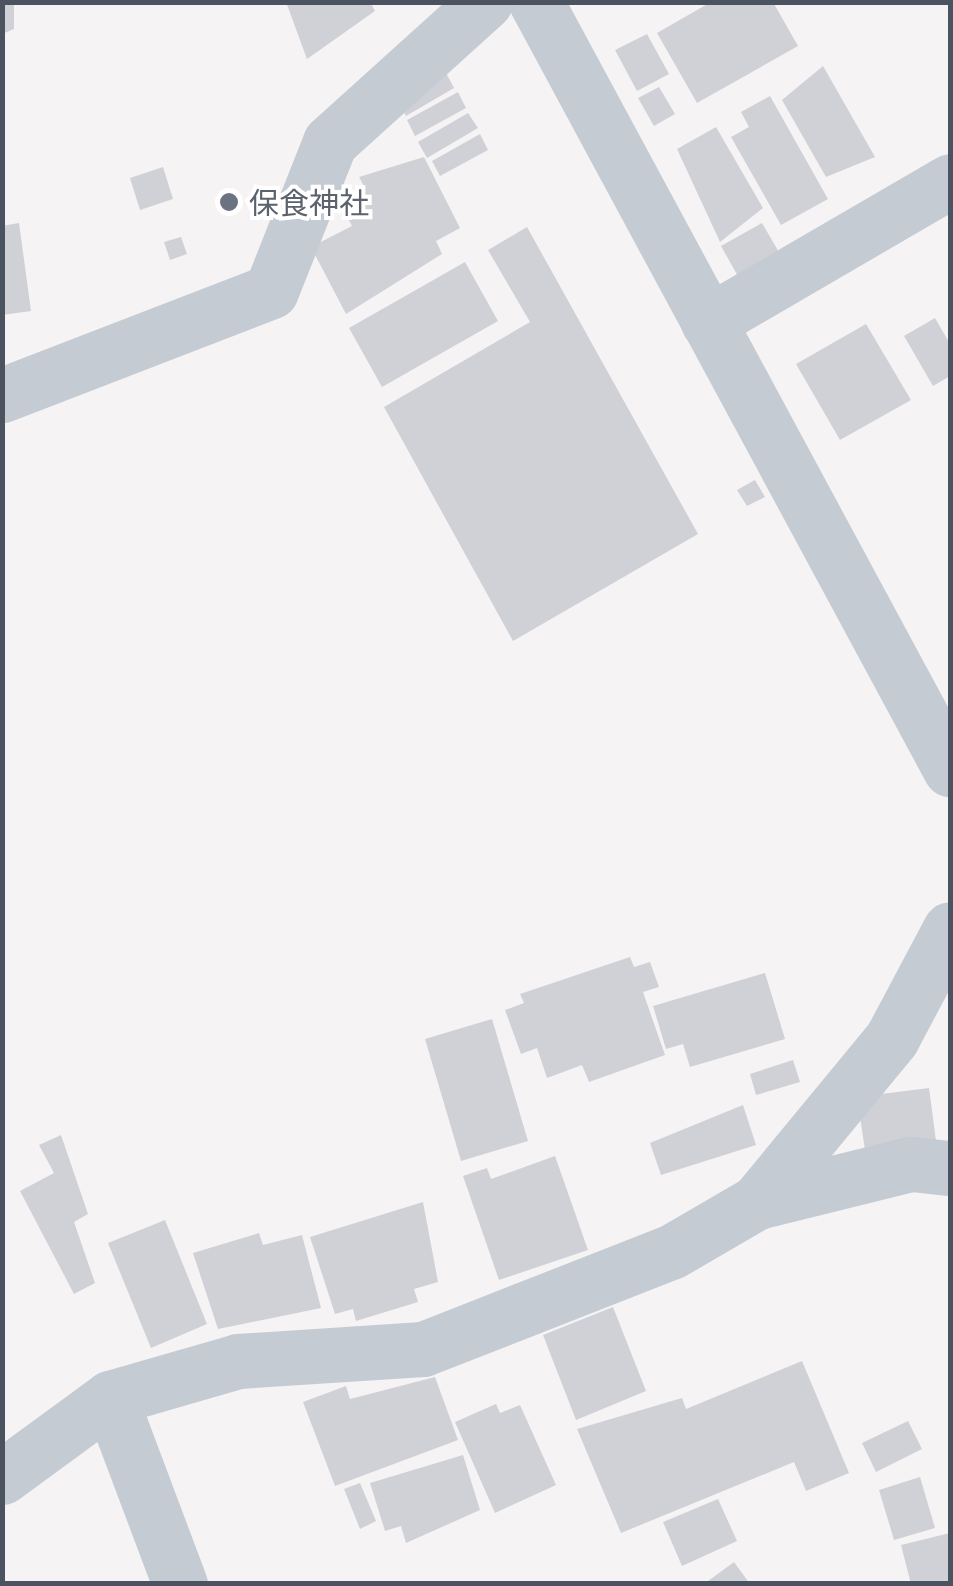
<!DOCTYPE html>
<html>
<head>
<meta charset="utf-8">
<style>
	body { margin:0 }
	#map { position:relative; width:953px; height:1586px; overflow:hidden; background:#f5f3f3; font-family:Barlow,"Noto Sans JP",sans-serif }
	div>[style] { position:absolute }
	.building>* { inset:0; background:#d0d1d7 }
	.minor>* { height:55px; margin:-27.5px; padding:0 27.5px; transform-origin:27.5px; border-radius:27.5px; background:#c4cbd3 }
	.dots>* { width:28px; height:28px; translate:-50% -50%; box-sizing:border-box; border:5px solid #fff; border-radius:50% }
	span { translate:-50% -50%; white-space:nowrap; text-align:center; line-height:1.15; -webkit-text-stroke:8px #fff; paint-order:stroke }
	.worship-label { font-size:30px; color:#5b616d }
	.left { translate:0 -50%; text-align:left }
	.frame { position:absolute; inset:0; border:5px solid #4b5360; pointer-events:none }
</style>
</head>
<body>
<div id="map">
	<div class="building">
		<div style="clip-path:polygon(2px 2px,14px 2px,14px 29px,2px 34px)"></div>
		<div style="clip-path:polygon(286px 2px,370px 2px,375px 11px,307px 59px)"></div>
		<div style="clip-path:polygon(711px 2px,773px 2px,798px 46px,697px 103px,657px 33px)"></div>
		<div style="clip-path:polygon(647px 34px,669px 74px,637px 91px,615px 50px)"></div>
		<div style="clip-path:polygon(823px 66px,875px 157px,826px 177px,782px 100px)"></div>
		<div style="clip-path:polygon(445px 71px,454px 88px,406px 116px,397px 99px)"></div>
		<div style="clip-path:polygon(659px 87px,675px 114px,654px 126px,638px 98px)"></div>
		<div style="clip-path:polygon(458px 92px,466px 108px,415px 136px,407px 120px)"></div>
		<div style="clip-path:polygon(770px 96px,828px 199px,781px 225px,731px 137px,749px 127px,741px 112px)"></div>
		<div style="clip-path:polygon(468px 113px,478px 128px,427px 158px,418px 142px)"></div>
		<div style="clip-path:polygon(716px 127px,763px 208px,720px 242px,677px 149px)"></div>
		<div style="clip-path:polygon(480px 134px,488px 150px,440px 176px,432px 161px)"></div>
		<div style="clip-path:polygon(424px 157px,460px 228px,436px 241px,442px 254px,346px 314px,311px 247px,352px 226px,339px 202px,365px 188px,359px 177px)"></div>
		<div style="clip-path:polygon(163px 167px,173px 199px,140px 210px,130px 178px)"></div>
		<div style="clip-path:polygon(19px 223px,31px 311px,2px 315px,2px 226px)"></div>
		<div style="clip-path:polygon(762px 223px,780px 254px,739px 278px,721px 246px)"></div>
		<div style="clip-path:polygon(527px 227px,698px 534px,513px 641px,384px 407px,530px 322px,488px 250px)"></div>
		<div style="clip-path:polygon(181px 237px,187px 254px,170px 260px,164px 242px)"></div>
		<div style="clip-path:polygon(465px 262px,498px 321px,382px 387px,349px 328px)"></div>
		<div style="clip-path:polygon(935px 318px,950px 344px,950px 376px,933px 386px,904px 336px)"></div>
		<div style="clip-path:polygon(866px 324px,911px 400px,840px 440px,796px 364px)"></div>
		<div style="clip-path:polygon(755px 480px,765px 497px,747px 506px,737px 490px)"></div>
		<div style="clip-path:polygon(630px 957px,634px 967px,650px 962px,659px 987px,643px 992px,665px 1055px,589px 1082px,582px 1065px,547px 1078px,537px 1048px,521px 1054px,505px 1010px,524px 1003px,520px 994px)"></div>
		<div style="clip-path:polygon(765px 973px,785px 1039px,690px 1067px,683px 1044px,666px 1049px,653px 1006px)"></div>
		<div style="clip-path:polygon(492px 1019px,528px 1141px,461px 1161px,425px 1039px)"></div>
		<div style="clip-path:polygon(793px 1060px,800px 1082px,756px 1095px,750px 1074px)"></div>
		<div style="clip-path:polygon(929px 1088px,936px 1141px,865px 1150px,857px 1097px)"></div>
		<div style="clip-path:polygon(743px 1105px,756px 1145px,661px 1175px,650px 1143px)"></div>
		<div style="clip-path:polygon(61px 1135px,88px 1214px,74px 1222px,95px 1283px,74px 1294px,20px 1191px,54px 1173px,39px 1145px)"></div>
		<div style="clip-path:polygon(555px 1156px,588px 1250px,499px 1280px,463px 1176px,487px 1168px,491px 1179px)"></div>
		<div style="clip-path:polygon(423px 1202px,438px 1282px,414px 1289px,418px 1302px,356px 1321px,353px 1309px,335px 1314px,310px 1237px)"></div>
		<div style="clip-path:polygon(165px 1220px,207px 1324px,151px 1348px,108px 1243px)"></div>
		<div style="clip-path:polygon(259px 1233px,263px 1245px,302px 1235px,321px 1308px,218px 1329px,193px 1253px)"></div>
		<div style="clip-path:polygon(613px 1307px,646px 1391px,576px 1420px,543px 1335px)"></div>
		<div style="clip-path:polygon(802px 1361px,849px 1473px,806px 1491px,794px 1462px,621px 1533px,577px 1429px,682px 1398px,686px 1409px)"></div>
		<div style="clip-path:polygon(435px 1377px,458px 1440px,335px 1486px,303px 1402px,346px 1386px,350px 1399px)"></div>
		<div style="clip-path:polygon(496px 1404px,500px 1413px,520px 1405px,556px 1485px,495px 1513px,455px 1422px)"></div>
		<div style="clip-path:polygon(908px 1421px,922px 1449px,876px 1472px,862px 1443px)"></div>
		<div style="clip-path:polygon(463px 1455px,480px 1510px,406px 1543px,401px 1526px,385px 1531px,370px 1483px)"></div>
		<div style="clip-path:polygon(920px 1477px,935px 1528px,894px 1540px,879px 1490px)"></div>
		<div style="clip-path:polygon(360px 1483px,376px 1521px,360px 1529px,344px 1489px)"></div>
		<div style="clip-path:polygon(718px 1499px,737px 1541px,682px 1566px,663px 1522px)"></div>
		<div style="clip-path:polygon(950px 1533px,950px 1584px,911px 1584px,901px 1545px)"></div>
		<div style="clip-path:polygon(734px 1562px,750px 1584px,704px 1584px)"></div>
	</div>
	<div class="minor">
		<div style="left:536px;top:2px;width:872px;rotate:61.64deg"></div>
		<div style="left:708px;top:322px;width:280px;rotate:-30.2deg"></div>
		<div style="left:2px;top:395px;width:288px;rotate:-21.1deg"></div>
		<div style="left:271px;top:291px;width:160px;rotate:-68.4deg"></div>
		<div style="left:330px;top:142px;width:209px;rotate:-42.1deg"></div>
		<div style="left:757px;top:1202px;width:159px;rotate:-13.9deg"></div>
		<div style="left:911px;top:1164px;width:39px;rotate:6deg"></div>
		<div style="left:110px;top:1398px;width:199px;rotate:69.4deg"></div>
		<div style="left:2px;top:1477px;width:134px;rotate:-36.2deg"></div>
		<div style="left:110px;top:1398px;width:133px;rotate:-16.1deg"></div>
		<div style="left:238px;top:1361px;width:185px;rotate:-3.7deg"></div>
		<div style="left:423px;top:1349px;width:266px;rotate:-21.4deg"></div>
		<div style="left:671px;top:1252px;width:99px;rotate:-30.2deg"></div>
		<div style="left:757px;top:1202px;width:212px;rotate:-50.5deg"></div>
		<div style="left:892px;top:1038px;width:123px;rotate:-62deg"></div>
	</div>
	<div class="dots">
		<div style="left:229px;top:202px;background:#6b7280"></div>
	</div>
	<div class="worship-label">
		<span class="left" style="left:249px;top:202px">保食神社</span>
	</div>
	<div class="frame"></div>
</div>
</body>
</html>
